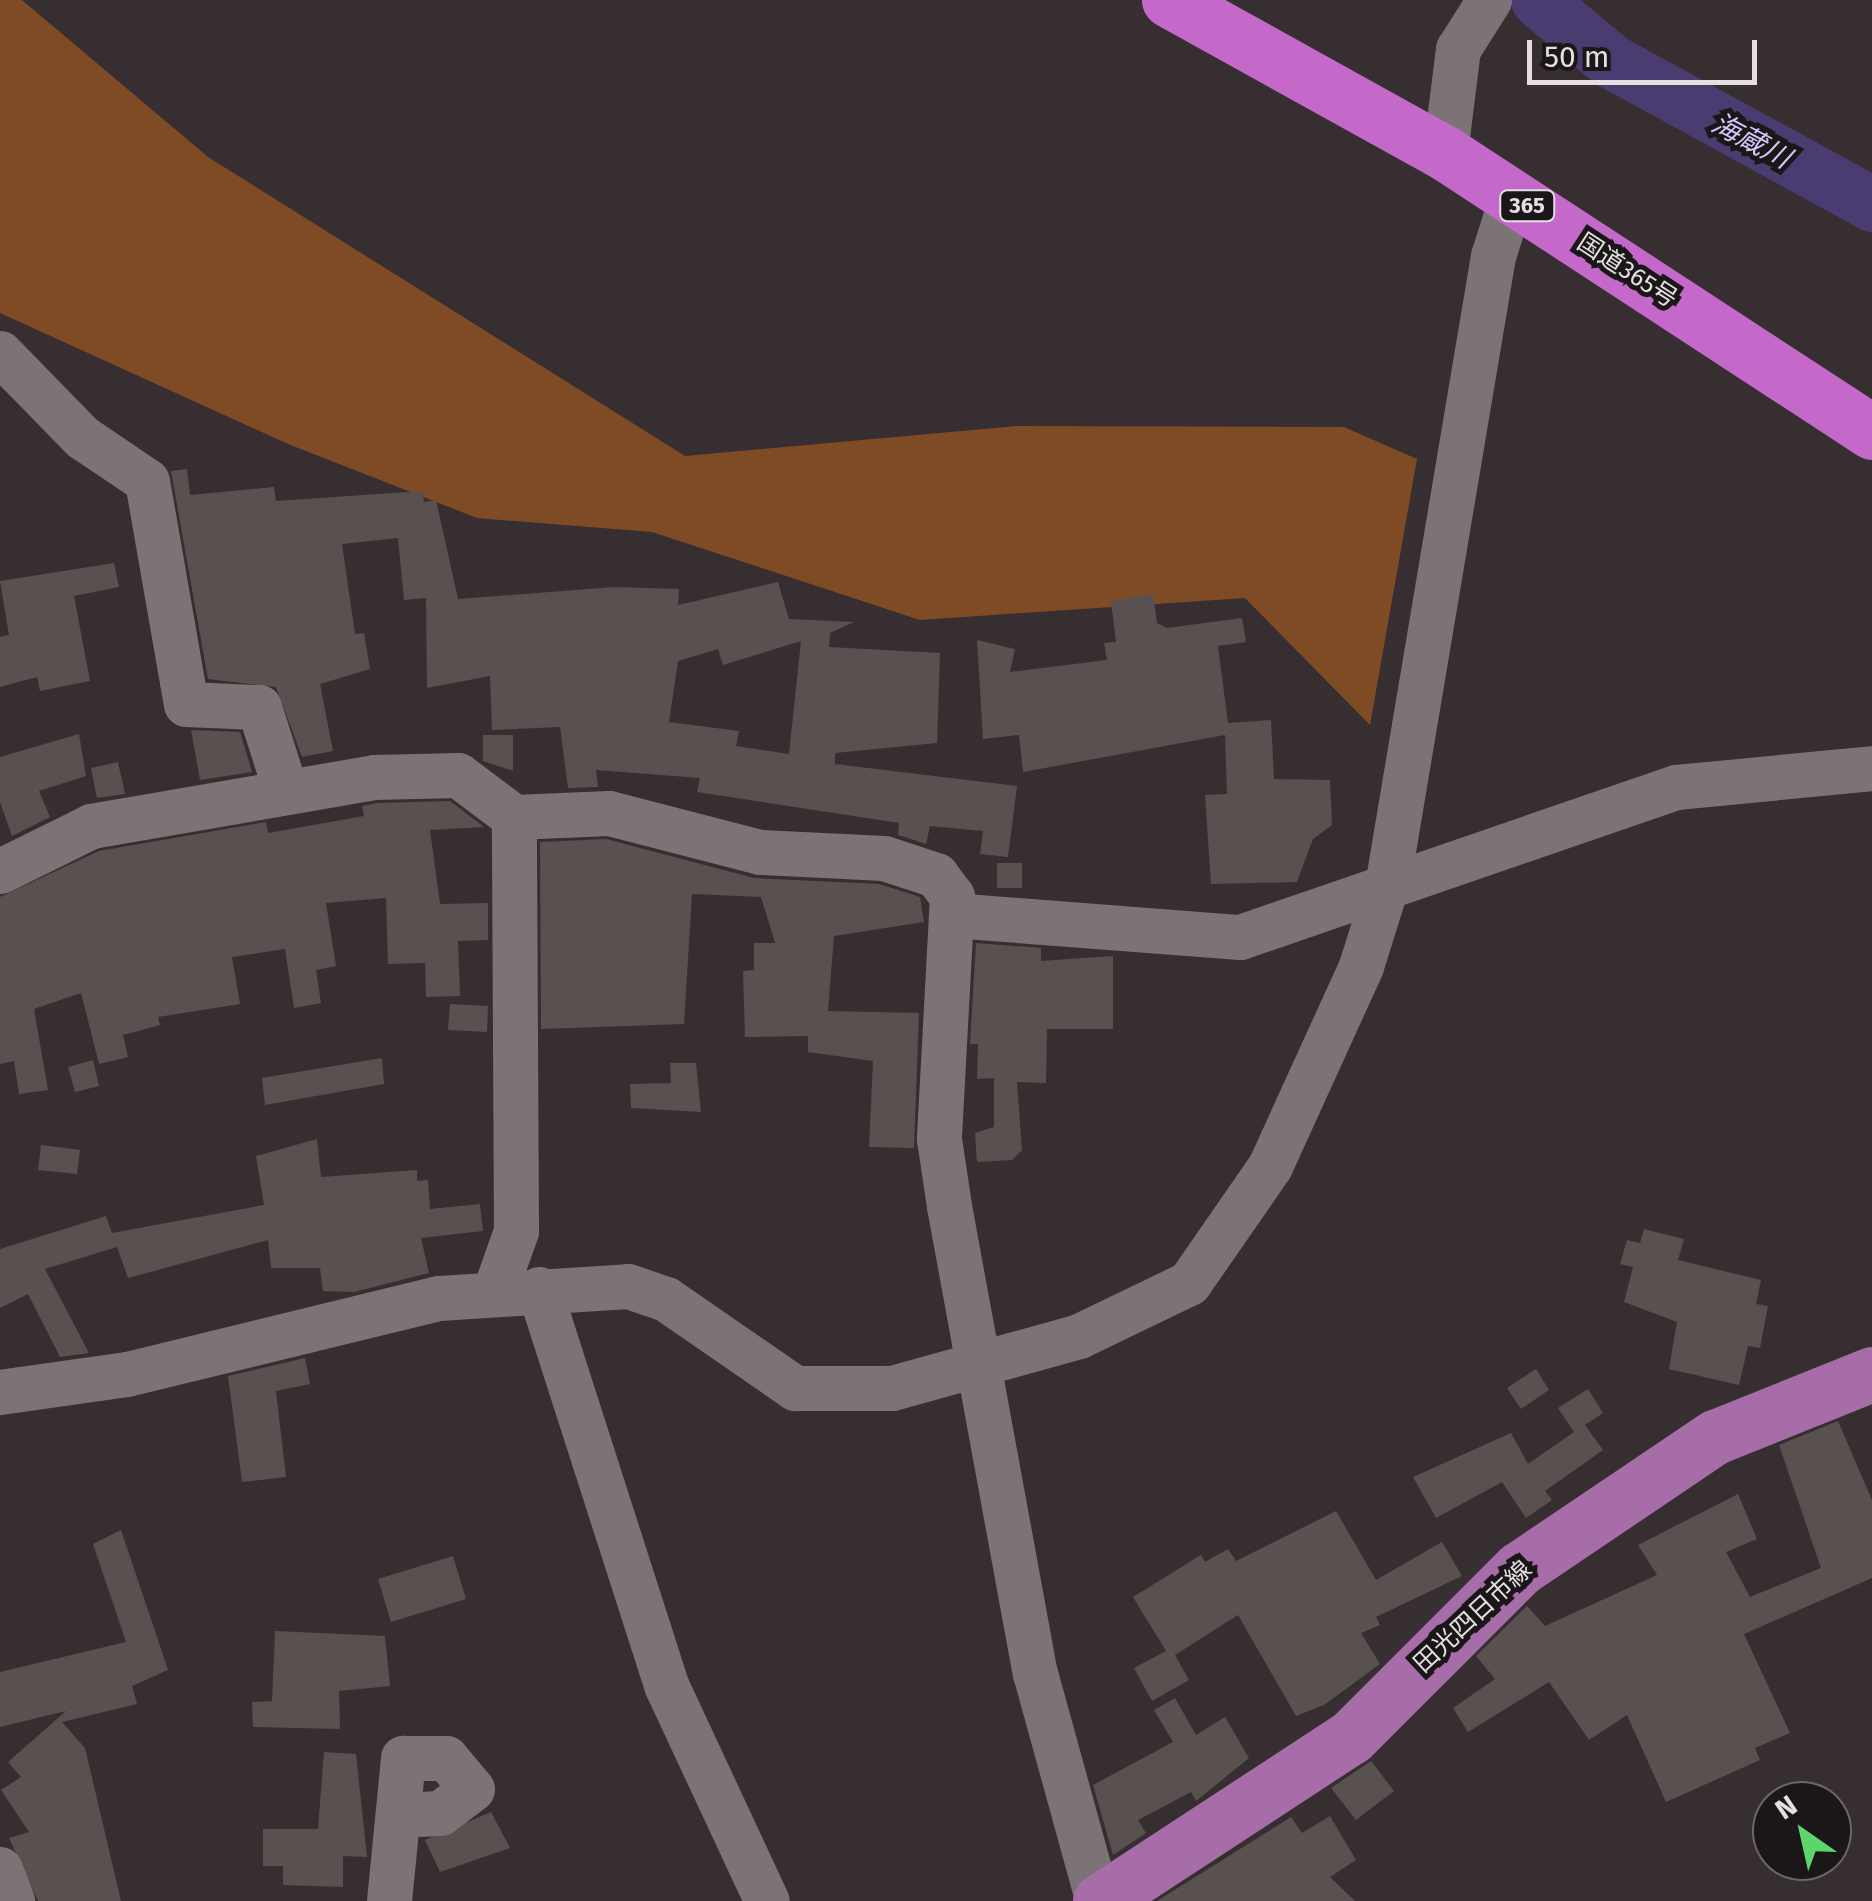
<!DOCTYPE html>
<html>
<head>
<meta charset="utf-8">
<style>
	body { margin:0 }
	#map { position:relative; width:1872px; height:1901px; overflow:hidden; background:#362e31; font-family:"Fira Sans","Noto Sans JP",sans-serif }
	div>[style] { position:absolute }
	.forest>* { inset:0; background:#7e4b25 }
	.river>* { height:55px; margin:-27.5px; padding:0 27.5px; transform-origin:27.5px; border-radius:27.5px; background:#4a3c70 }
	.building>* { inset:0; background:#595150 }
	.minor>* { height:45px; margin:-22.5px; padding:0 22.5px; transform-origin:22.5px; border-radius:22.5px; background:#7c7376 }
	.major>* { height:55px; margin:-27.5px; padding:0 27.5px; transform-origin:27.5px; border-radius:27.5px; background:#a76da8 }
	.highway>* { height:55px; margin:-27.5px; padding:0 27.5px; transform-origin:27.5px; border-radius:27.5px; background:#c469ca }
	span { translate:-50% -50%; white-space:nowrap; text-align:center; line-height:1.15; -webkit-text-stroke:10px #1b1719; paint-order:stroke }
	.shield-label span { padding:2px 8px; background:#1b1719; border:2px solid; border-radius:8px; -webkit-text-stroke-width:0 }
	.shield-label { font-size:22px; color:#e4dfe1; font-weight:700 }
	.street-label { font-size:25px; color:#e4dfe1 }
	.water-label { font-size:28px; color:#d0c6f8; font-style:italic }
	.north { position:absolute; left:1752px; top:1781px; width:100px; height:100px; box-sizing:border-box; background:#1b1719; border:2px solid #6b6769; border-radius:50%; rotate:326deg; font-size:28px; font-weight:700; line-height:40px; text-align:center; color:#e4dfe1 }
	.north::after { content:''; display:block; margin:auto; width:35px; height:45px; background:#5dd56d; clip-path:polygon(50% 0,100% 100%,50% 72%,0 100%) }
	.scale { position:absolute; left:1527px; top:40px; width:230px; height:45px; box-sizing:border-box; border:5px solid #e4dfe1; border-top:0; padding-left:12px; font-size:30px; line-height:35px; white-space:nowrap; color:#e4dfe1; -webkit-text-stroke:8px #1b1719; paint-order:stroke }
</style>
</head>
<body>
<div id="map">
	<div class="forest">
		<div style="clip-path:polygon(0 0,22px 0,208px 157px,685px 456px,1017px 426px,1344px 427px,1417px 459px,1370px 725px,1245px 598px,920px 620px,652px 532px,477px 518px,288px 444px,0 313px)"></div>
	</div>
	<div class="river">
		<div style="left:1538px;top:0;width:95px;rotate:39.9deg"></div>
		<div style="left:1611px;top:61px;width:298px;rotate:28.7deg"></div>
	</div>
	<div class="building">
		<div style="clip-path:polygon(evenodd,187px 469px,190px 495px,274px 487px,276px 501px,422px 491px,424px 502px,436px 500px,458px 599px,614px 587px,679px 589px,678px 605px,778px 582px,789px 619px,854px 622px,830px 633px,829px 647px,940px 653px,937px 743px,835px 753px,835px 764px,1017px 786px,1008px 857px,980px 854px,983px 831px,930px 826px,926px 844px,898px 835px,899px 823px,697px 792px,700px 778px,596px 770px,598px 787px,568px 788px,560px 727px,492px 730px,490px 676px,427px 688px,426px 598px,404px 600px,398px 538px,342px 544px,355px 634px,364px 633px,370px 669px,320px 684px,333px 751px,302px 757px,276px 687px,208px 679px,171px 471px,187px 469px,801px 641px,789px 754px,736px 746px,739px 731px,669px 722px,678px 661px,718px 649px,723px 665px,801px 641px)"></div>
		<div style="clip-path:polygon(114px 563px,119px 587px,74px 596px,90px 681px,40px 691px,37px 677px,0 687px,0 637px,9px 635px,0 581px)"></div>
		<div style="clip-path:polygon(1153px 594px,1157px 623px,1167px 628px,1242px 618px,1246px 642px,1218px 646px,1228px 723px,1271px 720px,1274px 779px,1330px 780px,1332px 825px,1313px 839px,1297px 882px,1211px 884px,1205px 795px,1227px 794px,1225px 735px,1023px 772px,1019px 735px,983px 739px,977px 640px,1015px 649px,1010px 672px,1107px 660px,1104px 643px,1116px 642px,1111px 601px)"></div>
		<div style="clip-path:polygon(191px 730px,240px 732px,252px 772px,200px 780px)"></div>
		<div style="clip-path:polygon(79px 734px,86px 776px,39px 791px,50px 817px,12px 836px,0 802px,0 757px)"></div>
		<div style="clip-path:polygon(483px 735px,513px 735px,513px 771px,483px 761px)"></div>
		<div style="clip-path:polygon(118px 762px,125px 794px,97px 798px,91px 768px)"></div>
		<div style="clip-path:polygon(450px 801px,484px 827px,430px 830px,440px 904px,488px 903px,488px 940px,458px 941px,460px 996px,426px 997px,425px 963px,388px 964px,386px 898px,326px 903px,336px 966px,316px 970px,321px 1003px,294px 1008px,285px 949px,232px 957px,240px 1004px,158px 1017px,160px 1025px,123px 1035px,128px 1057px,99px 1064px,81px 993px,34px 1009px,48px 1090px,19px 1094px,14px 1061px,0 1064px,0 897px,99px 851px,266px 822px,268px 833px,364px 816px,362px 806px,377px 803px)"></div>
		<div style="clip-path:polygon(606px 839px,754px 878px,879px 884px,920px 897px,924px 922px,834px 936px,828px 1011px,919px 1013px,914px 1148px,869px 1147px,873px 1061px,808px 1052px,808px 1036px,745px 1037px,743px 971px,754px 970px,754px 943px,775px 943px,761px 897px,692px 894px,684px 1024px,541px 1029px,540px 842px)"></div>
		<div style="clip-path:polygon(997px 863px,1022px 863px,1022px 888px,997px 888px)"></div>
		<div style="clip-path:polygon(976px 943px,1041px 948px,1041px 961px,1113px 956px,1113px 1029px,1047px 1029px,1046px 1083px,1017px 1082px,1022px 1150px,1012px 1160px,977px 1162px,975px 1133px,994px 1127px,994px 1078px,977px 1079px,978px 1044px,970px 1044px)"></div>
		<div style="clip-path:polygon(450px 1004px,488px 1006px,487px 1032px,448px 1030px)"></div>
		<div style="clip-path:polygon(382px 1058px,384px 1084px,265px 1105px,262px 1078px)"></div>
		<div style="clip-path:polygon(93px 1060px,99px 1086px,75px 1092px,68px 1067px)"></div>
		<div style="clip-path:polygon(670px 1063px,696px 1063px,701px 1112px,631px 1108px,630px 1084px,671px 1083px)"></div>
		<div style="clip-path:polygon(317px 1139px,321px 1177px,417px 1170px,417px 1181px,428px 1180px,430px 1209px,480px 1204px,483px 1231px,421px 1238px,429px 1273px,354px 1292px,323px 1291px,320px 1268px,271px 1268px,268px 1240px,128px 1278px,117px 1247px,45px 1269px,89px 1353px,60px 1357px,28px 1294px,0 1308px,0 1249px,106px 1216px,112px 1233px,264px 1205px,256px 1156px)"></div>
		<div style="clip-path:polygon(41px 1145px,80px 1150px,77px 1174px,38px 1170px)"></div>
		<div style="clip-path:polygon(1644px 1229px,1684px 1239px,1678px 1260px,1761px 1280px,1756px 1304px,1768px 1306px,1760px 1348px,1748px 1346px,1739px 1385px,1669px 1369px,1677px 1322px,1624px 1302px,1633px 1267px,1620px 1264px,1627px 1240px,1640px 1243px)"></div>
		<div style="clip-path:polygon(305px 1358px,310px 1384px,276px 1391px,286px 1477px,242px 1482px,228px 1376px)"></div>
		<div style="clip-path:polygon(1536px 1369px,1549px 1390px,1521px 1409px,1507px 1388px)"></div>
		<div style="clip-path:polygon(1588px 1389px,1603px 1413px,1585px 1425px,1603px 1450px,1545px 1491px,1552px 1500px,1526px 1518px,1502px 1482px,1436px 1518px,1413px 1477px,1511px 1433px,1528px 1464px,1574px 1432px,1558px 1408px)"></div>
		<div style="clip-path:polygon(1838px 1421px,1872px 1500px,1872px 1578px,1744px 1634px,1790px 1733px,1755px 1748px,1760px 1760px,1666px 1802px,1627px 1715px,1589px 1740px,1549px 1682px,1468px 1732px,1453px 1708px,1495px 1679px,1476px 1656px,1527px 1606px,1545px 1626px,1657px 1575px,1638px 1545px,1738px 1494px,1757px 1539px,1726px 1552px,1750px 1597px,1821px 1568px,1779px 1445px)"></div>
		<div style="clip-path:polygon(1336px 1511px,1376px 1580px,1442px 1542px,1462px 1576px,1376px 1617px,1380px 1625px,1361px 1633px,1380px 1664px,1324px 1705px,1296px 1716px,1238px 1615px,1175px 1655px,1189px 1680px,1152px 1701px,1134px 1668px,1166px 1651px,1133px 1597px,1201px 1555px,1205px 1562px,1228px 1549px,1236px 1561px)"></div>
		<div style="clip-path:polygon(121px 1530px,168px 1670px,132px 1686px,137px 1704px,62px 1722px,85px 1748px,121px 1901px,38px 1901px,9px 1838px,29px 1832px,1px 1790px,21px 1777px,8px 1762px,66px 1711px,0 1727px,0 1672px,126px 1642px,93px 1544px)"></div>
		<div style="clip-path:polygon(453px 1556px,466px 1599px,391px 1622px,378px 1579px)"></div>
		<div style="clip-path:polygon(275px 1631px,385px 1636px,390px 1686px,339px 1691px,340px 1729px,253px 1727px,252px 1702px,272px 1701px)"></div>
		<div style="clip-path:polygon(1175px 1698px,1196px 1735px,1225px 1717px,1249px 1758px,1196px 1801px,1191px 1792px,1138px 1820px,1146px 1833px,1113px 1855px,1093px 1785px,1173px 1742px,1154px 1710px)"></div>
		<div style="clip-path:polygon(324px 1752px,356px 1754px,367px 1857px,343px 1856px,343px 1887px,283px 1885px,283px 1866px,263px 1866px,263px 1829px,318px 1829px)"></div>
		<div style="clip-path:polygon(1371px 1761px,1394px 1791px,1356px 1820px,1331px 1788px)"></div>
		<div style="clip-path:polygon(491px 1812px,510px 1848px,440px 1872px,425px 1840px)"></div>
		<div style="clip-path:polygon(1330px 1816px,1356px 1860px,1330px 1877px,1355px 1901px,1157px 1901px,1291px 1817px,1302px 1833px)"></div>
	</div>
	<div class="minor">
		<div style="left:1445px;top:153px;width:105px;rotate:-82.9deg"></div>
		<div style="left:1458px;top:49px;width:58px;rotate:-57.7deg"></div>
		<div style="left:0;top:353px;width:117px;rotate:45.7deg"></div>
		<div style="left:82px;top:437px;width:78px;rotate:34.1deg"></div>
		<div style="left:147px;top:481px;width:226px;rotate:80.1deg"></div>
		<div style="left:186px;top:704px;width:73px;rotate:2.4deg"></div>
		<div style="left:259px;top:707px;width:89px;rotate:72.4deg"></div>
		<div style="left:0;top:871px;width:102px;rotate:-26.3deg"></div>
		<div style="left:91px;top:826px;width:287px;rotate:-9.8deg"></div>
		<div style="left:374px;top:777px;width:84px;rotate:-1.4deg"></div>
		<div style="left:458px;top:775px;width:70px;rotate:36.9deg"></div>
		<div style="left:514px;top:817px;width:95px;rotate:-2.4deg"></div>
		<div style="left:609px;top:813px;width:156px;rotate:14.5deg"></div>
		<div style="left:760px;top:852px;width:124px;rotate:2.8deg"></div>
		<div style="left:884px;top:858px;width:55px;rotate:18.1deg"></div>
		<div style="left:936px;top:875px;width:26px;rotate:53deg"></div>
		<div style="left:952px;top:896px;width:243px;rotate:93.1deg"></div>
		<div style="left:939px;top:1139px;width:68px;rotate:81.5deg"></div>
		<div style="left:949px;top:1206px;width:475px;rotate:79.6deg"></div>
		<div style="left:1035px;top:1673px;width:237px;rotate:74.6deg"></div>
		<div style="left:952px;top:915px;width:289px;rotate:4.4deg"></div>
		<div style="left:1240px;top:937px;width:461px;rotate:-19deg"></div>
		<div style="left:1676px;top:787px;width:197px;rotate:-5.5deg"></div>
		<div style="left:539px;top:1289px;width:418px;rotate:72.2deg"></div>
		<div style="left:667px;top:1687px;width:236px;rotate:65deg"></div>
		<div style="left:495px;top:1290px;width:63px;rotate:-70.4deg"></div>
		<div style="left:516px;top:1231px;width:414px;rotate:-90.3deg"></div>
		<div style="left:0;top:1392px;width:128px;rotate:-8.1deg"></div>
		<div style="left:127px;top:1374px;width:321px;rotate:-13.7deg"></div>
		<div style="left:439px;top:1298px;width:189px;rotate:-3.6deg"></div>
		<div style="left:628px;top:1286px;width:40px;rotate:18.9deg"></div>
		<div style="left:666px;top:1299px;width:157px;rotate:34.6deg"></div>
		<div style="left:795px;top:1388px;width:97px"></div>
		<div style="left:892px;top:1388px;width:194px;rotate:-15.5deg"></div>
		<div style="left:1079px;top:1336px;width:122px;rotate:-25.7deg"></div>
		<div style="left:1189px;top:1283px;width:142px;rotate:-55.3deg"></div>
		<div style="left:1270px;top:1166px;width:220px;rotate:-65.5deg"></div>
		<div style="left:1361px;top:966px;width:90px;rotate:-72.6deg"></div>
		<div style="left:1388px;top:880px;width:633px;rotate:-80.45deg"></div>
		<div style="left:1493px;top:256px;width:63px;rotate:-72.4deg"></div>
		<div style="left:0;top:1869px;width:34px;rotate:69deg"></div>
		<div style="left:389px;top:1901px;width:144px;rotate:-84.4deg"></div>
		<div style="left:403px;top:1758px;width:43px"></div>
		<div style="left:446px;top:1758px;width:40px;rotate:50deg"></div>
		<div style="left:472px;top:1789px;width:40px;rotate:143deg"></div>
		<div style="left:440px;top:1813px;width:42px;rotate:177.3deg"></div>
	</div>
	<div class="major">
		<div style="left:1100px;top:1901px;width:300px;rotate:-33.2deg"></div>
		<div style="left:1351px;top:1737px;width:238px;rotate:-45deg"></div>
		<div style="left:1519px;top:1569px;width:236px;rotate:-34deg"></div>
		<div style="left:1715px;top:1437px;width:169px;rotate:-21.9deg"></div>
	</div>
	<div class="highway">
		<div style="left:1169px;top:0;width:316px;rotate:29deg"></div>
		<div style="left:1445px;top:153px;width:510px;rotate:33.16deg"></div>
	</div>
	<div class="shield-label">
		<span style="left:1527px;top:206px">365</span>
	</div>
	<div class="street-label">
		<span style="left:1627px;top:271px;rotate:33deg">国道365号</span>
		<span style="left:1473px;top:1617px;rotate:-43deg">田光四日市線</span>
	</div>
	<div class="water-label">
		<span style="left:1751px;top:141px;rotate:28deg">海蔵川</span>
	</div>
	<div class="north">N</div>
	<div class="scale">50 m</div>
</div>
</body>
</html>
